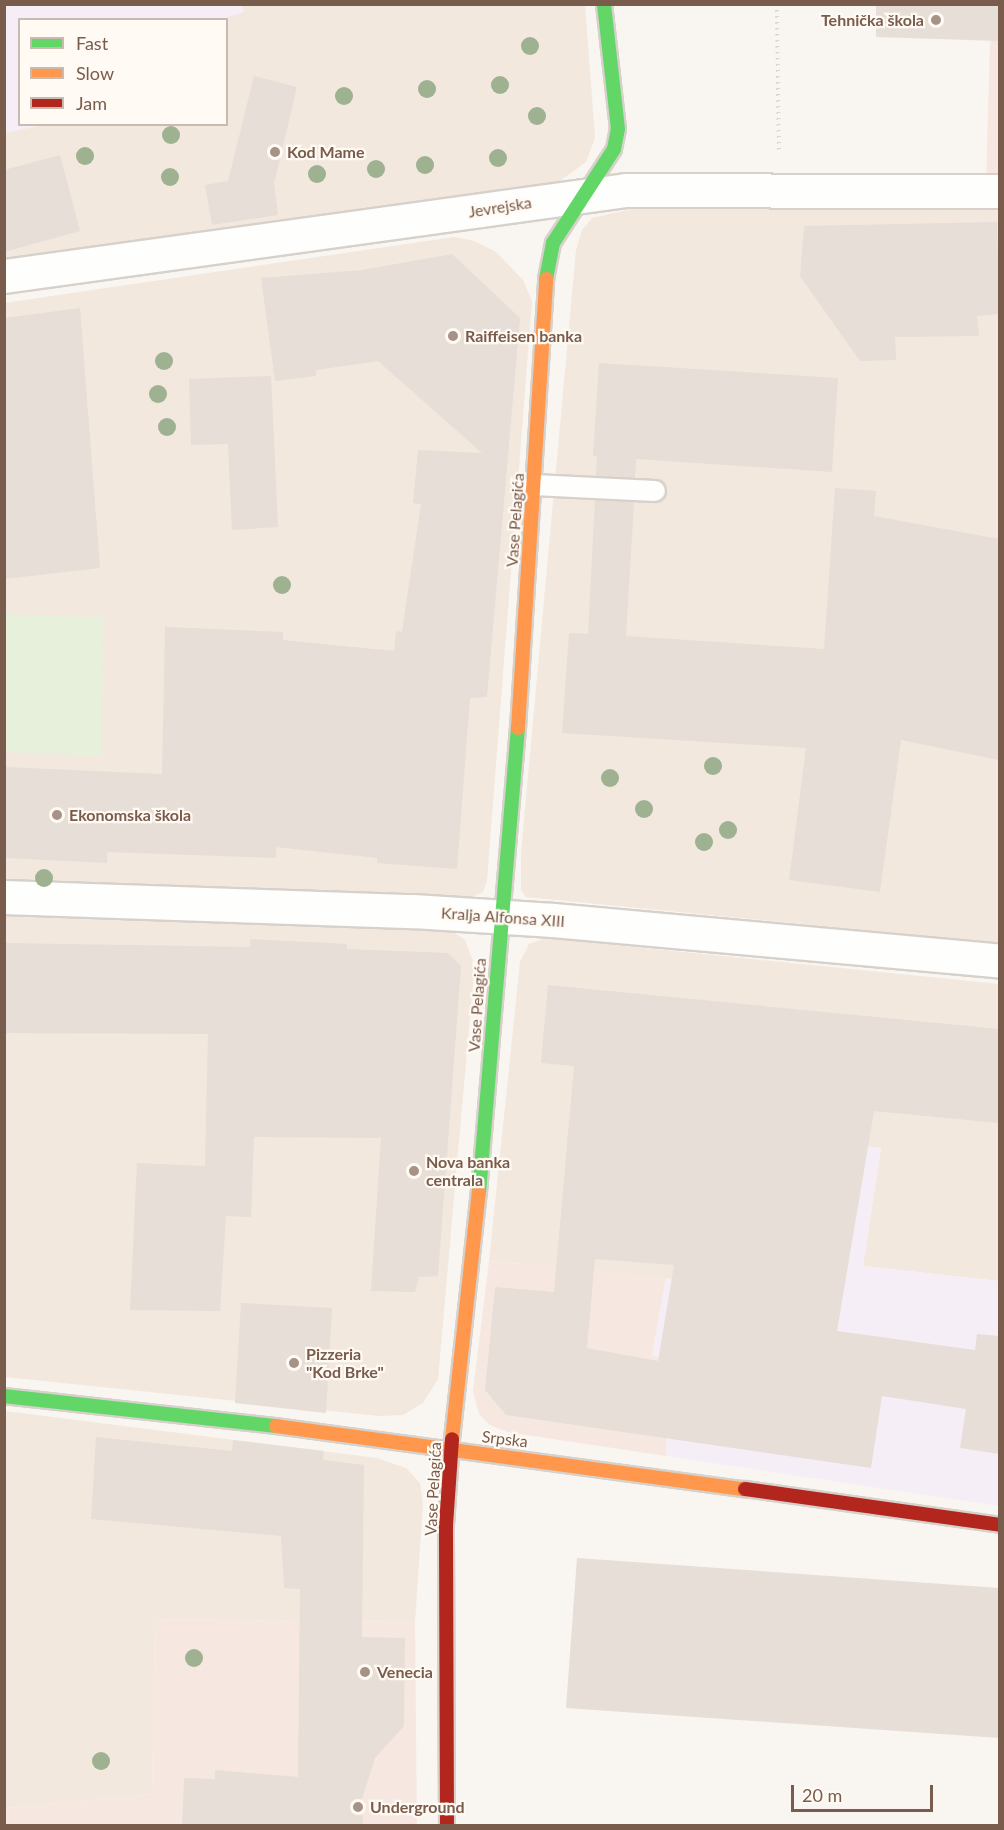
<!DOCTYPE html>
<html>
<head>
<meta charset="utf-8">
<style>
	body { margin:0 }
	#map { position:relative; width:1004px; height:1830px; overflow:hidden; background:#f9f5f0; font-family:Lato,sans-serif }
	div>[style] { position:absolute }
	.residential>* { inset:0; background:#f2e8de }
	.commercial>* { inset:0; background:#f6e8e1 }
	.education>* { inset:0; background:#f6eef6 }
	.green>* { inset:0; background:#e7f0db }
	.building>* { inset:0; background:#e6ded7 }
	.path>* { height:4px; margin-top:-2px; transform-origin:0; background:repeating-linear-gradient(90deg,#dcd5d0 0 1.5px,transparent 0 6px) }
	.roads { filter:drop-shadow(2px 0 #d7d1cb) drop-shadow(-2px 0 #d7d1cb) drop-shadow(0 2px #d7d1cb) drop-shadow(0 -2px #d7d1cb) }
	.lane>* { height:20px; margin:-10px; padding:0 10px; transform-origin:10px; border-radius:10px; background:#fefefd }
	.street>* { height:33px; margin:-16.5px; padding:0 16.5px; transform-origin:16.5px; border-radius:16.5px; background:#fefefd }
	.fast>* { height:14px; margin:-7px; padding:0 7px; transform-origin:7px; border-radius:7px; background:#63d668 }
	.slow>* { height:14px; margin:-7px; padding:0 7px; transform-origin:7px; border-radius:7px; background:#ff974d }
	.jam>* { height:14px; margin:-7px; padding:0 7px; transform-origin:7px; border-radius:7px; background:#b3261e }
	.trees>* { width:18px; height:18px; margin:-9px; border-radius:50%; background:#9eb190 }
	.dots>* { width:16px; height:16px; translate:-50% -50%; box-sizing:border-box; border:3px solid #fffaf3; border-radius:50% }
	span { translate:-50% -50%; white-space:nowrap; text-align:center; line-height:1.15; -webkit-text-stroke:4.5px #fffaf3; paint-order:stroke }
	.poi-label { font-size:16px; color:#7a5c4d; font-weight:700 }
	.right { translate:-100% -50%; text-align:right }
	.left { translate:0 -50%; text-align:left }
	.street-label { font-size:16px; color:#7a5c4d }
	.frame { position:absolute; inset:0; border:6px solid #7a5c4d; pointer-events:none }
	.legend { position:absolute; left:18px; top:18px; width:210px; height:108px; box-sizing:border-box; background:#fffaf3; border:2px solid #cabbb1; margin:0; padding:8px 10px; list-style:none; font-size:18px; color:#7a5c4d }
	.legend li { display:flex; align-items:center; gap:12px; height:30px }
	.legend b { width:30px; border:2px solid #cabbb1 }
	.scale { position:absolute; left:791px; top:1785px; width:142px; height:27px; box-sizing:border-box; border:3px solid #7a5c4d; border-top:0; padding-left:8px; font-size:18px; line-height:21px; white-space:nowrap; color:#7a5c4d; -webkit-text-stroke:4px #fffaf3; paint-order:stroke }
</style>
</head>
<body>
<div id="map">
	<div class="residential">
		<div style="clip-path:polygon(evenodd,4px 5px,585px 5px,595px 138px,586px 162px,556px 184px,5px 261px,4px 5px,20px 20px,226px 20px,226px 124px,20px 124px,20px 20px)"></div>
		<div style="clip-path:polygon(999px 205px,999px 943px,526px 897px,521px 890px,521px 853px,576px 250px,582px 230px,592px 218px,636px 208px)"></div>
		<div style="clip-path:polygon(454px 237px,474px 241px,496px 252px,523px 280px,532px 301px,487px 880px,483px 892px,468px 899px,5px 882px,4px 303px)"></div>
		<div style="clip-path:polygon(4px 915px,447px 928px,465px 940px,473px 961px,473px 983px,438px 1379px,423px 1403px,403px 1415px,380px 1416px,5px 1377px)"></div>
		<div style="clip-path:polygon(546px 938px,999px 984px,999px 1281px,863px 1266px,881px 1148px,673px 1279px,489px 1261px,520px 962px,529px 944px)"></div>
		<div style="clip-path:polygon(5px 1411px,377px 1458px,406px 1468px,420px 1483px,423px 1504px,415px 1622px,155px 1619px,152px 1794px,5px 1808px)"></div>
	</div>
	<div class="commercial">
		<div style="clip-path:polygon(990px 41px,999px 41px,1000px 185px,986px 185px)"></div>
		<div style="clip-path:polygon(489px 1261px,666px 1278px,652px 1355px,671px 1361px,666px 1456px,507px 1432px,490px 1425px,479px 1414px,473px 1391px)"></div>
		<div style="clip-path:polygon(155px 1619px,415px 1622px,417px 1825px,5px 1826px,5px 1808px,152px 1794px)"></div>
	</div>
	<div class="education">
		<div style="clip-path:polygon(242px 4px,244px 12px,222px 19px,20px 20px,20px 124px,43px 125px,5px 133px,5px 5px)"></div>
		<div style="clip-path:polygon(688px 1124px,881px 1148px,863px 1266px,999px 1281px,999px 1506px,666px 1456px,671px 1361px,652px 1355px,666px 1278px,673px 1279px)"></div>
	</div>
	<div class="green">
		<div style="clip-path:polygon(5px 614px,103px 617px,102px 756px,5px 752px)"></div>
	</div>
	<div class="building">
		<div style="clip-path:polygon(876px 4px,999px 4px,999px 41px,876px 37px)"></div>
		<div style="clip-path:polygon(254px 76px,297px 87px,274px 184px,278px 215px,212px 225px,205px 185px,228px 181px)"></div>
		<div style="clip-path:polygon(60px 155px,80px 231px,4px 252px,4px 170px)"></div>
		<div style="clip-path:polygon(997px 222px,999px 314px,977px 316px,979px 336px,895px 337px,896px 360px,860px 361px,800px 276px,804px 226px)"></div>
		<div style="clip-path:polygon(452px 254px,520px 318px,487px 697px,470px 698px,457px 869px,377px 863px,377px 858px,276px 847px,276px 858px,107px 852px,107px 863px,4px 858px,4px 767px,162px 774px,165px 627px,283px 632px,283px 640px,394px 651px,396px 631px,402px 632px,421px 504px,413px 503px,418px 450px,482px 453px,378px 361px,316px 370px,316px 376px,275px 381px,261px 278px,362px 270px)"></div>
		<div style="clip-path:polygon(80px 308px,100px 568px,4px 579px,4px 318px)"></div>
		<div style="clip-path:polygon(599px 363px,838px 378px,832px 472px,636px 459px,635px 478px,596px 476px,597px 456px,593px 456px)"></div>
		<div style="clip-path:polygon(271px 376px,278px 527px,232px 530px,228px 444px,191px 445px,189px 379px)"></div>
		<div style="clip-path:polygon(835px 488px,876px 491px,874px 516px,999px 539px,999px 760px,901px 740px,880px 892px,789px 880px,806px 748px,562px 733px,569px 633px,588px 634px,595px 500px,634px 502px,626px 636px,824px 649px)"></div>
		<div style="clip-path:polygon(250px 939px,347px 944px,347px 949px,448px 953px,461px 966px,438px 1276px,419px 1277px,415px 1292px,371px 1291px,381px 1138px,254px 1137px,251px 1217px,226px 1216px,220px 1311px,130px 1310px,137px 1163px,205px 1166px,208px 1034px,4px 1033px,4px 943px,250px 947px)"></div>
		<div style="clip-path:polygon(evenodd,548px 985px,999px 1029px,999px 1123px,874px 1111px,837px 1331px,975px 1350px,977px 1334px,999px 1336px,999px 1454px,960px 1448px,966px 1409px,882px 1396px,871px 1468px,506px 1415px,485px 1390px,495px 1287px,554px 1292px,574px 1066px,541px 1063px,548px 985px,595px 1259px,674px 1265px,658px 1361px,587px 1348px,595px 1259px)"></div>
		<div style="clip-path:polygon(241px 1303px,332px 1308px,326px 1413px,235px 1403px)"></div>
		<div style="clip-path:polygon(96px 1437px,232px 1451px,233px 1440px,324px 1451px,323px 1460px,364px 1465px,362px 1637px,405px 1638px,404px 1726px,375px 1758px,361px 1802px,363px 1826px,182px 1826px,184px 1778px,215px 1779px,215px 1770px,298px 1777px,300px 1589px,284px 1588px,281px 1536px,91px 1519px)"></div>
		<div style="clip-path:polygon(577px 1558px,999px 1588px,999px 1738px,566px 1708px)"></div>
	</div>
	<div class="path">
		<div style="left:777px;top:4px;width:146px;rotate:89.2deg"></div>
	</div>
	<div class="roads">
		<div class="lane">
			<div style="left:534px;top:485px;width:121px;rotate:2.8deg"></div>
		</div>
		<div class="street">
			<div style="left:4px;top:276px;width:628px;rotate:-7.87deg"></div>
			<div style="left:626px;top:190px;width:374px;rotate:0.2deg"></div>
			<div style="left:4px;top:897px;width:409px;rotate:2deg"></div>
			<div style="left:413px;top:911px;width:140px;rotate:3.7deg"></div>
			<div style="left:553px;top:920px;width:449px;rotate:5.2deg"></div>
		</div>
		<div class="fast">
			<div style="left:546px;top:279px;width:37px;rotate:-79deg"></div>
			<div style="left:553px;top:243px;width:112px;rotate:-57deg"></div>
			<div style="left:614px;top:149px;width:20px;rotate:-79deg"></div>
			<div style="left:618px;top:129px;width:126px;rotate:-96.4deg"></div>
			<div style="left:479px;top:1192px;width:466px;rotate:-85.2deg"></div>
			<div style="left:4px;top:1396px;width:274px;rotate:6.3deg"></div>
		</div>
		<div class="slow">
			<div style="left:518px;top:728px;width:450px;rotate:-86.4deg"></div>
			<div style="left:276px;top:1426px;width:473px;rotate:7.7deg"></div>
			<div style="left:452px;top:1439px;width:248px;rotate:-83.8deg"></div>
		</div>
		<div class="jam">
			<div style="left:745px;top:1489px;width:258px;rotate:8deg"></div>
			<div style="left:447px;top:1826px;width:301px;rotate:-90.2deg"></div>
			<div style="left:446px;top:1525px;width:86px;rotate:-86deg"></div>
		</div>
	</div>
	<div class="trees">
		<div style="left:530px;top:46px"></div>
		<div style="left:500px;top:85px"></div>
		<div style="left:427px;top:89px"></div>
		<div style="left:344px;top:96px"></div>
		<div style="left:537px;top:116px"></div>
		<div style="left:171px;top:135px"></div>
		<div style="left:85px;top:156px"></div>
		<div style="left:498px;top:158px"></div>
		<div style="left:425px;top:165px"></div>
		<div style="left:376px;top:169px"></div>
		<div style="left:317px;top:174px"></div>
		<div style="left:170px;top:177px"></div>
		<div style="left:164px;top:361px"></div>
		<div style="left:158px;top:394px"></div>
		<div style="left:167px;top:427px"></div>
		<div style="left:282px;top:585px"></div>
		<div style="left:713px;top:766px"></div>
		<div style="left:610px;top:778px"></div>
		<div style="left:644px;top:809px"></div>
		<div style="left:728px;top:830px"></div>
		<div style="left:704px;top:842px"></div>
		<div style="left:44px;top:878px"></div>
		<div style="left:194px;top:1658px"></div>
		<div style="left:101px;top:1761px"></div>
	</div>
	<div class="dots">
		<div style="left:936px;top:20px;background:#a69286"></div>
		<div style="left:275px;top:152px;background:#a69286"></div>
		<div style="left:453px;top:336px;background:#a69286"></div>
		<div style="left:57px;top:815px;background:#a69286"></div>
		<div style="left:414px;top:1171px;background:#a69286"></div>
		<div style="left:294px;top:1363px;background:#a69286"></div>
		<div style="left:365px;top:1672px;background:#a69286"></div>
		<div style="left:358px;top:1807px;background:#a69286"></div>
	</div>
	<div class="poi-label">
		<span class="right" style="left:924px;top:20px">Tehnička škola</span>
		<span class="left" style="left:287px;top:152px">Kod Mame</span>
		<span class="left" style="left:465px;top:336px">Raiffeisen banka</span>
		<span class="left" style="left:69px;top:815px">Ekonomska škola</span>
		<span class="left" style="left:426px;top:1171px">Nova banka<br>centrala</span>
		<span class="left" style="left:306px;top:1363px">Pizzeria<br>"Kod Brke"</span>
		<span class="left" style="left:377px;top:1672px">Venecia</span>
		<span class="left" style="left:370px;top:1807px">Underground</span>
	</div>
	<div class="street-label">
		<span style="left:500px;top:207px;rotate:-9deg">Jevrejska</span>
		<span style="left:515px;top:520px;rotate:-86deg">Vase Pelagića</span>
		<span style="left:503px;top:917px;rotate:4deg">Kralja Alfonsa XIII</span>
		<span style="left:477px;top:1005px;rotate:-86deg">Vase Pelagića</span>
		<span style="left:505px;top:1439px;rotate:7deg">Srpska</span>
		<span style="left:433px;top:1489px;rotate:-87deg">Vase Pelagića</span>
	</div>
	<div class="frame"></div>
	<ul class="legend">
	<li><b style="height:8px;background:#63d668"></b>Fast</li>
	<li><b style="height:8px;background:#ff974d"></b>Slow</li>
	<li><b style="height:8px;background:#b3261e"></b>Jam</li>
	</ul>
	<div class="scale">20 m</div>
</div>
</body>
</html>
